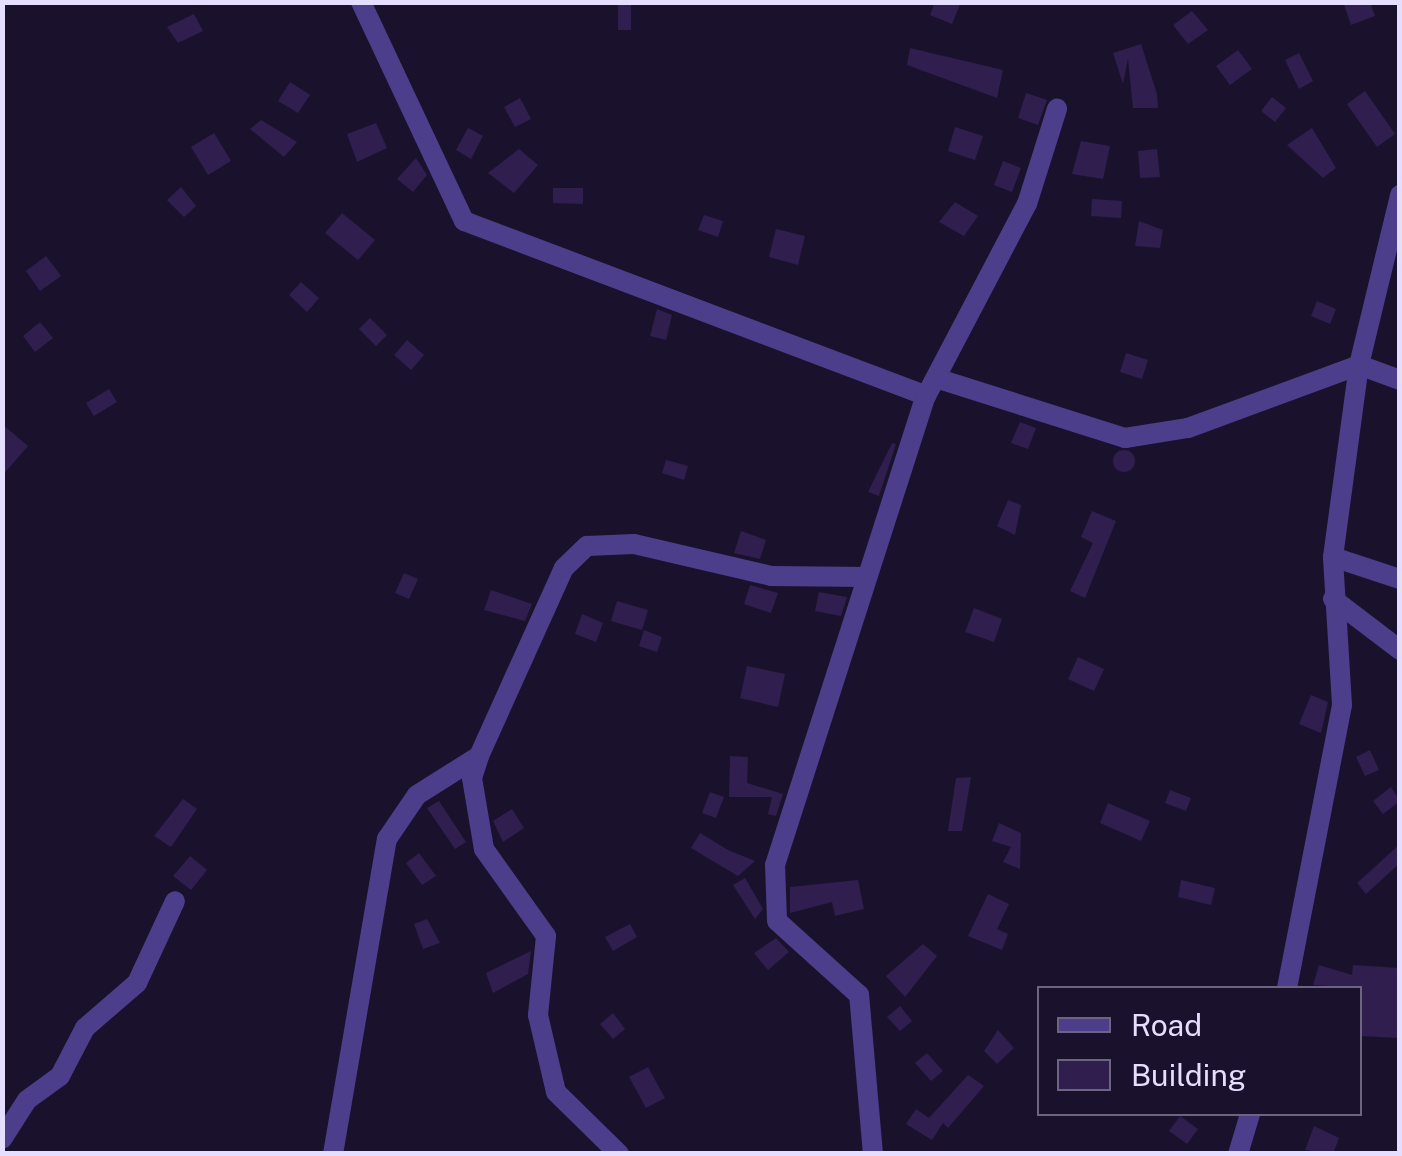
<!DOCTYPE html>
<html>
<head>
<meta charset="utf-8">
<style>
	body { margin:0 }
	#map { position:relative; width:1402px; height:1156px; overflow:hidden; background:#1a122d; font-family:"Public Sans",sans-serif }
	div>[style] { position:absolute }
	.building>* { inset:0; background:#2f1e4e }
	.round { border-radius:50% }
	.minor>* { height:20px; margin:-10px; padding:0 10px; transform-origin:10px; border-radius:10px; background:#4c3e8b }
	span { translate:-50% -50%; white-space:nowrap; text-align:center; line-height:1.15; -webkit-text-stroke:8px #1a122d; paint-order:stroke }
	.frame { position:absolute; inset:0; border:5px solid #e6deff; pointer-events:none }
	.legend { position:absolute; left:1037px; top:986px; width:325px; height:130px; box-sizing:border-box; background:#1a122d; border:2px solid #6c6481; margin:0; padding:12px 18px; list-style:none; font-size:30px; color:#e6deff }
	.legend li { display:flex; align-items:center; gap:20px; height:50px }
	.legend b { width:50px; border:2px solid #6c6481 }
</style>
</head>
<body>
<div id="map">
	<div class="building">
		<div style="clip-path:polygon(618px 2px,631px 2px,631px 30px,618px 30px)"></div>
		<div style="clip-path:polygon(935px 2px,961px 2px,952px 24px,930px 15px)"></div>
		<div style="clip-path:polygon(1343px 2px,1370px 2px,1375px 16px,1351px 25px)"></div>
		<div style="clip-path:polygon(1192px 11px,1208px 30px,1188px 44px,1173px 25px)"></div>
		<div style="clip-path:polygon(194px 14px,203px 31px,178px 43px,167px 27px)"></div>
		<div style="clip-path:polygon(1141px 44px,1157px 94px,1158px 108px,1133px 108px,1128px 59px,1123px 84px,1113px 53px)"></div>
		<div style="clip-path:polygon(910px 48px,1003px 70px,997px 98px,907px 65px)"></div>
		<div style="clip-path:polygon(1238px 50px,1252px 69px,1230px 85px,1216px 66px)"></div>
		<div style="clip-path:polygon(1299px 53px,1313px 81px,1299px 89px,1285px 60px)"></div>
		<div style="clip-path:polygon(290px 82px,310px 95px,298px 113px,278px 101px)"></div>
		<div style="clip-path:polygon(1365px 91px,1395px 134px,1377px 147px,1347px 104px)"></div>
		<div style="clip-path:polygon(1026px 93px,1047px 100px,1038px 125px,1018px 118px)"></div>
		<div style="clip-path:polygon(1272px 97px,1286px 108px,1275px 122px,1261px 111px)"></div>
		<div style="clip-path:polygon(520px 98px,531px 119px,515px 127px,504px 107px)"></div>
		<div style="clip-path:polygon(261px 120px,297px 142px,284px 157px,250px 129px)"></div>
		<div style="clip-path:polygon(376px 123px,387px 148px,357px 162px,347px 134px)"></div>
		<div style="clip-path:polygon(955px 127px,983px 136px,975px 160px,948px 151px)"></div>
		<div style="clip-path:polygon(468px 128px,483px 136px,471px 159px,456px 150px)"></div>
		<div style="clip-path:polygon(1312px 128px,1336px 168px,1323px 178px,1287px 145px)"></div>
		<div style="clip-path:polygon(214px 133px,231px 161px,208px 175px,191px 147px)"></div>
		<div style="clip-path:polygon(1081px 141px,1110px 146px,1103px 179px,1072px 174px)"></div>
		<div style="clip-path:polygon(519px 149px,538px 165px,514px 193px,488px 173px)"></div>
		<div style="clip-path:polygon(1157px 149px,1160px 177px,1140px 178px,1138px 151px)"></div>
		<div style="clip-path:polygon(416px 158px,427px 175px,413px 192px,397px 179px)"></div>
		<div style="clip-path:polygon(1003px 161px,1021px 168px,1012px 192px,994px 185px)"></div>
		<div style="clip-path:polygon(181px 187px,196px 206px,184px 217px,167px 200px)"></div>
		<div style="clip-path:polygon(553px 188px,583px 188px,583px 204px,553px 203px)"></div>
		<div style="clip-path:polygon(1092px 199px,1122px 201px,1121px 218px,1091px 216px)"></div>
		<div style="clip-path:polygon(955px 202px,978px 216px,964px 236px,939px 222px)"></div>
		<div style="clip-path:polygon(342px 213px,375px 240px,358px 260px,325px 233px)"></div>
		<div style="clip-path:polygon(704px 215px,723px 221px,718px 237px,698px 230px)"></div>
		<div style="clip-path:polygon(1139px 221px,1163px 230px,1160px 248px,1135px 246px)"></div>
		<div style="clip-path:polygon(776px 229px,805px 236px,798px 265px,769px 257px)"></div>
		<div style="clip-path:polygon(46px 256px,61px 276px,40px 291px,26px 271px)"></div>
		<div style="clip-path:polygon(301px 282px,319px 298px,307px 312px,289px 295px)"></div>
		<div style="clip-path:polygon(1317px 301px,1336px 309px,1330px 324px,1311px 316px)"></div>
		<div style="clip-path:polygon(657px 309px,672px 315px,666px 340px,650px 336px)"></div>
		<div style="clip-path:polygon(370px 318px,387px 335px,376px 346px,359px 329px)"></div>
		<div style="clip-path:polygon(40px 322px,53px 338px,35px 352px,23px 336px)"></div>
		<div style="clip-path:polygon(407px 340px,424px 355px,411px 370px,394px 355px)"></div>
		<div style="clip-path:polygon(1126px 353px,1148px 360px,1142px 379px,1120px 372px)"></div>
		<div style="clip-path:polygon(109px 389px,117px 402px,94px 416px,86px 403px)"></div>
		<div style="clip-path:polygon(1020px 422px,1036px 428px,1028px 449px,1011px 443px)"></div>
		<div style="clip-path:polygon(2px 424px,28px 446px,2px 476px)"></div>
		<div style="clip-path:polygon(892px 443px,896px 444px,879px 496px,868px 492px)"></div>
		<div class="round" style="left:1113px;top:450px;width:22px;height:22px"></div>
		<div style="clip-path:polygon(666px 460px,688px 466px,684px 480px,662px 473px)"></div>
		<div style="clip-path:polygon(1008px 500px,1021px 505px,1015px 535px,997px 526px)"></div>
		<div style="clip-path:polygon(1092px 511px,1116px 521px,1085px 598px,1070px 591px,1093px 543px,1081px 537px)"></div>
		<div style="clip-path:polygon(741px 531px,766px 540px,760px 559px,734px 553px)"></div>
		<div style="clip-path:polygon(404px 573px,418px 579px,409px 599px,395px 593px)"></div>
		<div style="clip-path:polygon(750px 585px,778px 593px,771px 613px,744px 604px)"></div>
		<div style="clip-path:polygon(491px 590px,532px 604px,525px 621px,484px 610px)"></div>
		<div style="clip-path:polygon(819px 592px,847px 597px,841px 616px,815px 611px)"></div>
		<div style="clip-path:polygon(617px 601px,648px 610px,642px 630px,611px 621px)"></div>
		<div style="clip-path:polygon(974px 608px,1002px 619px,994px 642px,965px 632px)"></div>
		<div style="clip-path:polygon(582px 614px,603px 623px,596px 642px,575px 634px)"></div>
		<div style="clip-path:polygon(644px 630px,662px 637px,657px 652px,639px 646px)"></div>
		<div style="clip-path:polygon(1078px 657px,1104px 669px,1094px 691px,1068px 679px)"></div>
		<div style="clip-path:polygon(747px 666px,785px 674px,778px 707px,740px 698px)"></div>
		<div style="clip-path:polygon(1311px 695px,1328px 702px,1321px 733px,1299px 724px)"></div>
		<div style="clip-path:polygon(1370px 750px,1379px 770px,1365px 776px,1356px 757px)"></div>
		<div style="clip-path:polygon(730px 756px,748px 757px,747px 783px,783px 794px,776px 816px,768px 814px,772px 797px,729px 797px)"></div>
		<div style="clip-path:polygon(971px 777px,962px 831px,948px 831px,956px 778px)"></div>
		<div style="clip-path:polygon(1391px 787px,1400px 801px,1383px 814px,1373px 801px)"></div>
		<div style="clip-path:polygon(1170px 790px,1191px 798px,1186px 811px,1165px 803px)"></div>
		<div style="clip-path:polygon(710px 792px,724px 797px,716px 818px,702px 813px)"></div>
		<div style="clip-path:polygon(183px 799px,197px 809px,171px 847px,154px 836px)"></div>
		<div style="clip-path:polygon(439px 801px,466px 842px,455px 849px,427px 808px)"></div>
		<div style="clip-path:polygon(1108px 803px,1150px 821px,1141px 841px,1100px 823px)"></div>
		<div style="clip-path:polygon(512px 809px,524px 828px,503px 842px,493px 821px)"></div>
		<div style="clip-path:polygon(999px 823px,1021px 833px,1020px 869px,1003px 862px,1011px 847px,992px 841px)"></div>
		<div style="clip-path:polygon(700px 833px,728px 850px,755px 861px,738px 876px,691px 848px)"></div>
		<div style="clip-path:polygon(1400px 844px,1400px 863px,1366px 894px,1357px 883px)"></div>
		<div style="clip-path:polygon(419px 853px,436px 876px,422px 885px,406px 863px)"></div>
		<div style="clip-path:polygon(190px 856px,207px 870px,191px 890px,173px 876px)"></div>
		<div style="clip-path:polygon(745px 878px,763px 909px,755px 919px,733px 885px)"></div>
		<div style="clip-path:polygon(858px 880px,864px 909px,835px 916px,832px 902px,790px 913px,790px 887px)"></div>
		<div style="clip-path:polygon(1181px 880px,1215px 888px,1211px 905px,1178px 897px)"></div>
		<div style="clip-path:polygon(988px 894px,1009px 904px,997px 929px,1008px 934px,1002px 950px,968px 936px)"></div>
		<div style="clip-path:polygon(427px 919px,440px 943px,423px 949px,414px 924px)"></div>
		<div style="clip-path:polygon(630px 924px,637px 937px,613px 951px,605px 937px)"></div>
		<div style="clip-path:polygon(776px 938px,789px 952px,768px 970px,754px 953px)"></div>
		<div style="clip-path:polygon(923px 944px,937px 956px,905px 997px,886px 976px)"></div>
		<div style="clip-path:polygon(531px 951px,528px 974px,493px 993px,486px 973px)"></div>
		<div style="clip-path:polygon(1319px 965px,1352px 975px,1353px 965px,1400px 968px,1399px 1038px,1360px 1036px,1360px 988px,1313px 985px)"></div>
		<div style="clip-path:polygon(900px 1006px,912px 1021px,900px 1031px,887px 1017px)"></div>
		<div style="clip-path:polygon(613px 1013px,625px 1029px,613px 1039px,600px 1024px)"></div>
		<div style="clip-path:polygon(998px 1030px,1014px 1048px,997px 1064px,984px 1051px)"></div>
		<div style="clip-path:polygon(927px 1053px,943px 1071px,931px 1081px,915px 1063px)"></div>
		<div style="clip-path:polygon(648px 1067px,665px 1098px,646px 1108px,629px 1077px)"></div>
		<div style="clip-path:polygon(968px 1075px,984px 1086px,948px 1128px,943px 1123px,932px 1140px,906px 1124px,916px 1109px,929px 1118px)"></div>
		<div style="clip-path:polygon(1180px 1116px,1198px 1129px,1187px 1144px,1169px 1131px)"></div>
		<div style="clip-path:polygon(1314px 1126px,1339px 1138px,1333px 1154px,1305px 1150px)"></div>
	</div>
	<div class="minor">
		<div style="left:361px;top:2px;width:242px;rotate:64.8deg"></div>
		<div style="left:464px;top:221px;width:494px;rotate:20.7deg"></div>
		<div style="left:942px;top:380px;width:192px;rotate:17.6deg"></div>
		<div style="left:1125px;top:438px;width:64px;rotate:-9deg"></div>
		<div style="left:1188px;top:428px;width:182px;rotate:-20.2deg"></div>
		<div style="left:1359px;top:365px;width:44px;rotate:20.1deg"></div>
		<div style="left:1333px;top:557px;width:71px;rotate:18.2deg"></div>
		<div style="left:1333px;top:599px;width:84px;rotate:37.3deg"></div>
		<div style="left:1287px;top:988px;width:288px;rotate:-79deg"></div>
		<div style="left:1342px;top:705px;width:148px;rotate:-93.5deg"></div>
		<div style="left:1333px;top:557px;width:194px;rotate:-82.3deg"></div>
		<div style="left:1359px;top:365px;width:175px;rotate:-76.4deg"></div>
		<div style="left:2px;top:1139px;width:46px;rotate:-57.3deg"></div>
		<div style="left:27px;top:1100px;width:41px;rotate:-36deg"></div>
		<div style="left:60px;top:1076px;width:54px;rotate:-62.5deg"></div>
		<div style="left:85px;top:1028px;width:69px;rotate:-40.9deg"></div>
		<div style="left:137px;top:983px;width:90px;rotate:-65.1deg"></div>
		<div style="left:333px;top:1154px;width:320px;rotate:-80.3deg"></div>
		<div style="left:387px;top:839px;width:53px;rotate:-55.7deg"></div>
		<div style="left:417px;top:795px;width:73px;rotate:-32.2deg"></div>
		<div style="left:619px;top:1154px;width:88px;rotate:-135.5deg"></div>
		<div style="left:556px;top:1092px;width:79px;rotate:-103.2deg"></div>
		<div style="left:538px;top:1015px;width:79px;rotate:-84.2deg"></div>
		<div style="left:546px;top:936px;width:107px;rotate:-125.5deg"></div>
		<div style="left:484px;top:849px;width:72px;rotate:-99.6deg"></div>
		<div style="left:472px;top:778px;width:23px;rotate:-72deg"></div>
		<div style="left:479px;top:756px;width:206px;rotate:-65.7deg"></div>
		<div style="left:564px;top:568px;width:32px;rotate:-44deg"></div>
		<div style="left:587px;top:546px;width:47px;rotate:-2.4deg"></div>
		<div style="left:634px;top:544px;width:141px;rotate:13.1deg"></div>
		<div style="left:771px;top:576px;width:95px;rotate:0.6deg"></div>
		<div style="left:873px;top:1154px;width:160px;rotate:-95deg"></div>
		<div style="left:859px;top:995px;width:110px;rotate:-137.9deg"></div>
		<div style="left:777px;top:921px;width:56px;rotate:-92deg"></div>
		<div style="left:775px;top:865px;width:493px;rotate:-72.2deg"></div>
		<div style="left:926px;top:396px;width:217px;rotate:-62.3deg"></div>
		<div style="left:1027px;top:204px;width:100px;rotate:-72.5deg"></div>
		<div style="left:1238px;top:1154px;width:42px;rotate:-73.3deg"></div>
	</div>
	<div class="frame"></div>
	<ul class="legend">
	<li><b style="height:12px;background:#4c3e8b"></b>Road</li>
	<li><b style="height:28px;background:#2f1e4e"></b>Building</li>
	</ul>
</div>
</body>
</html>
